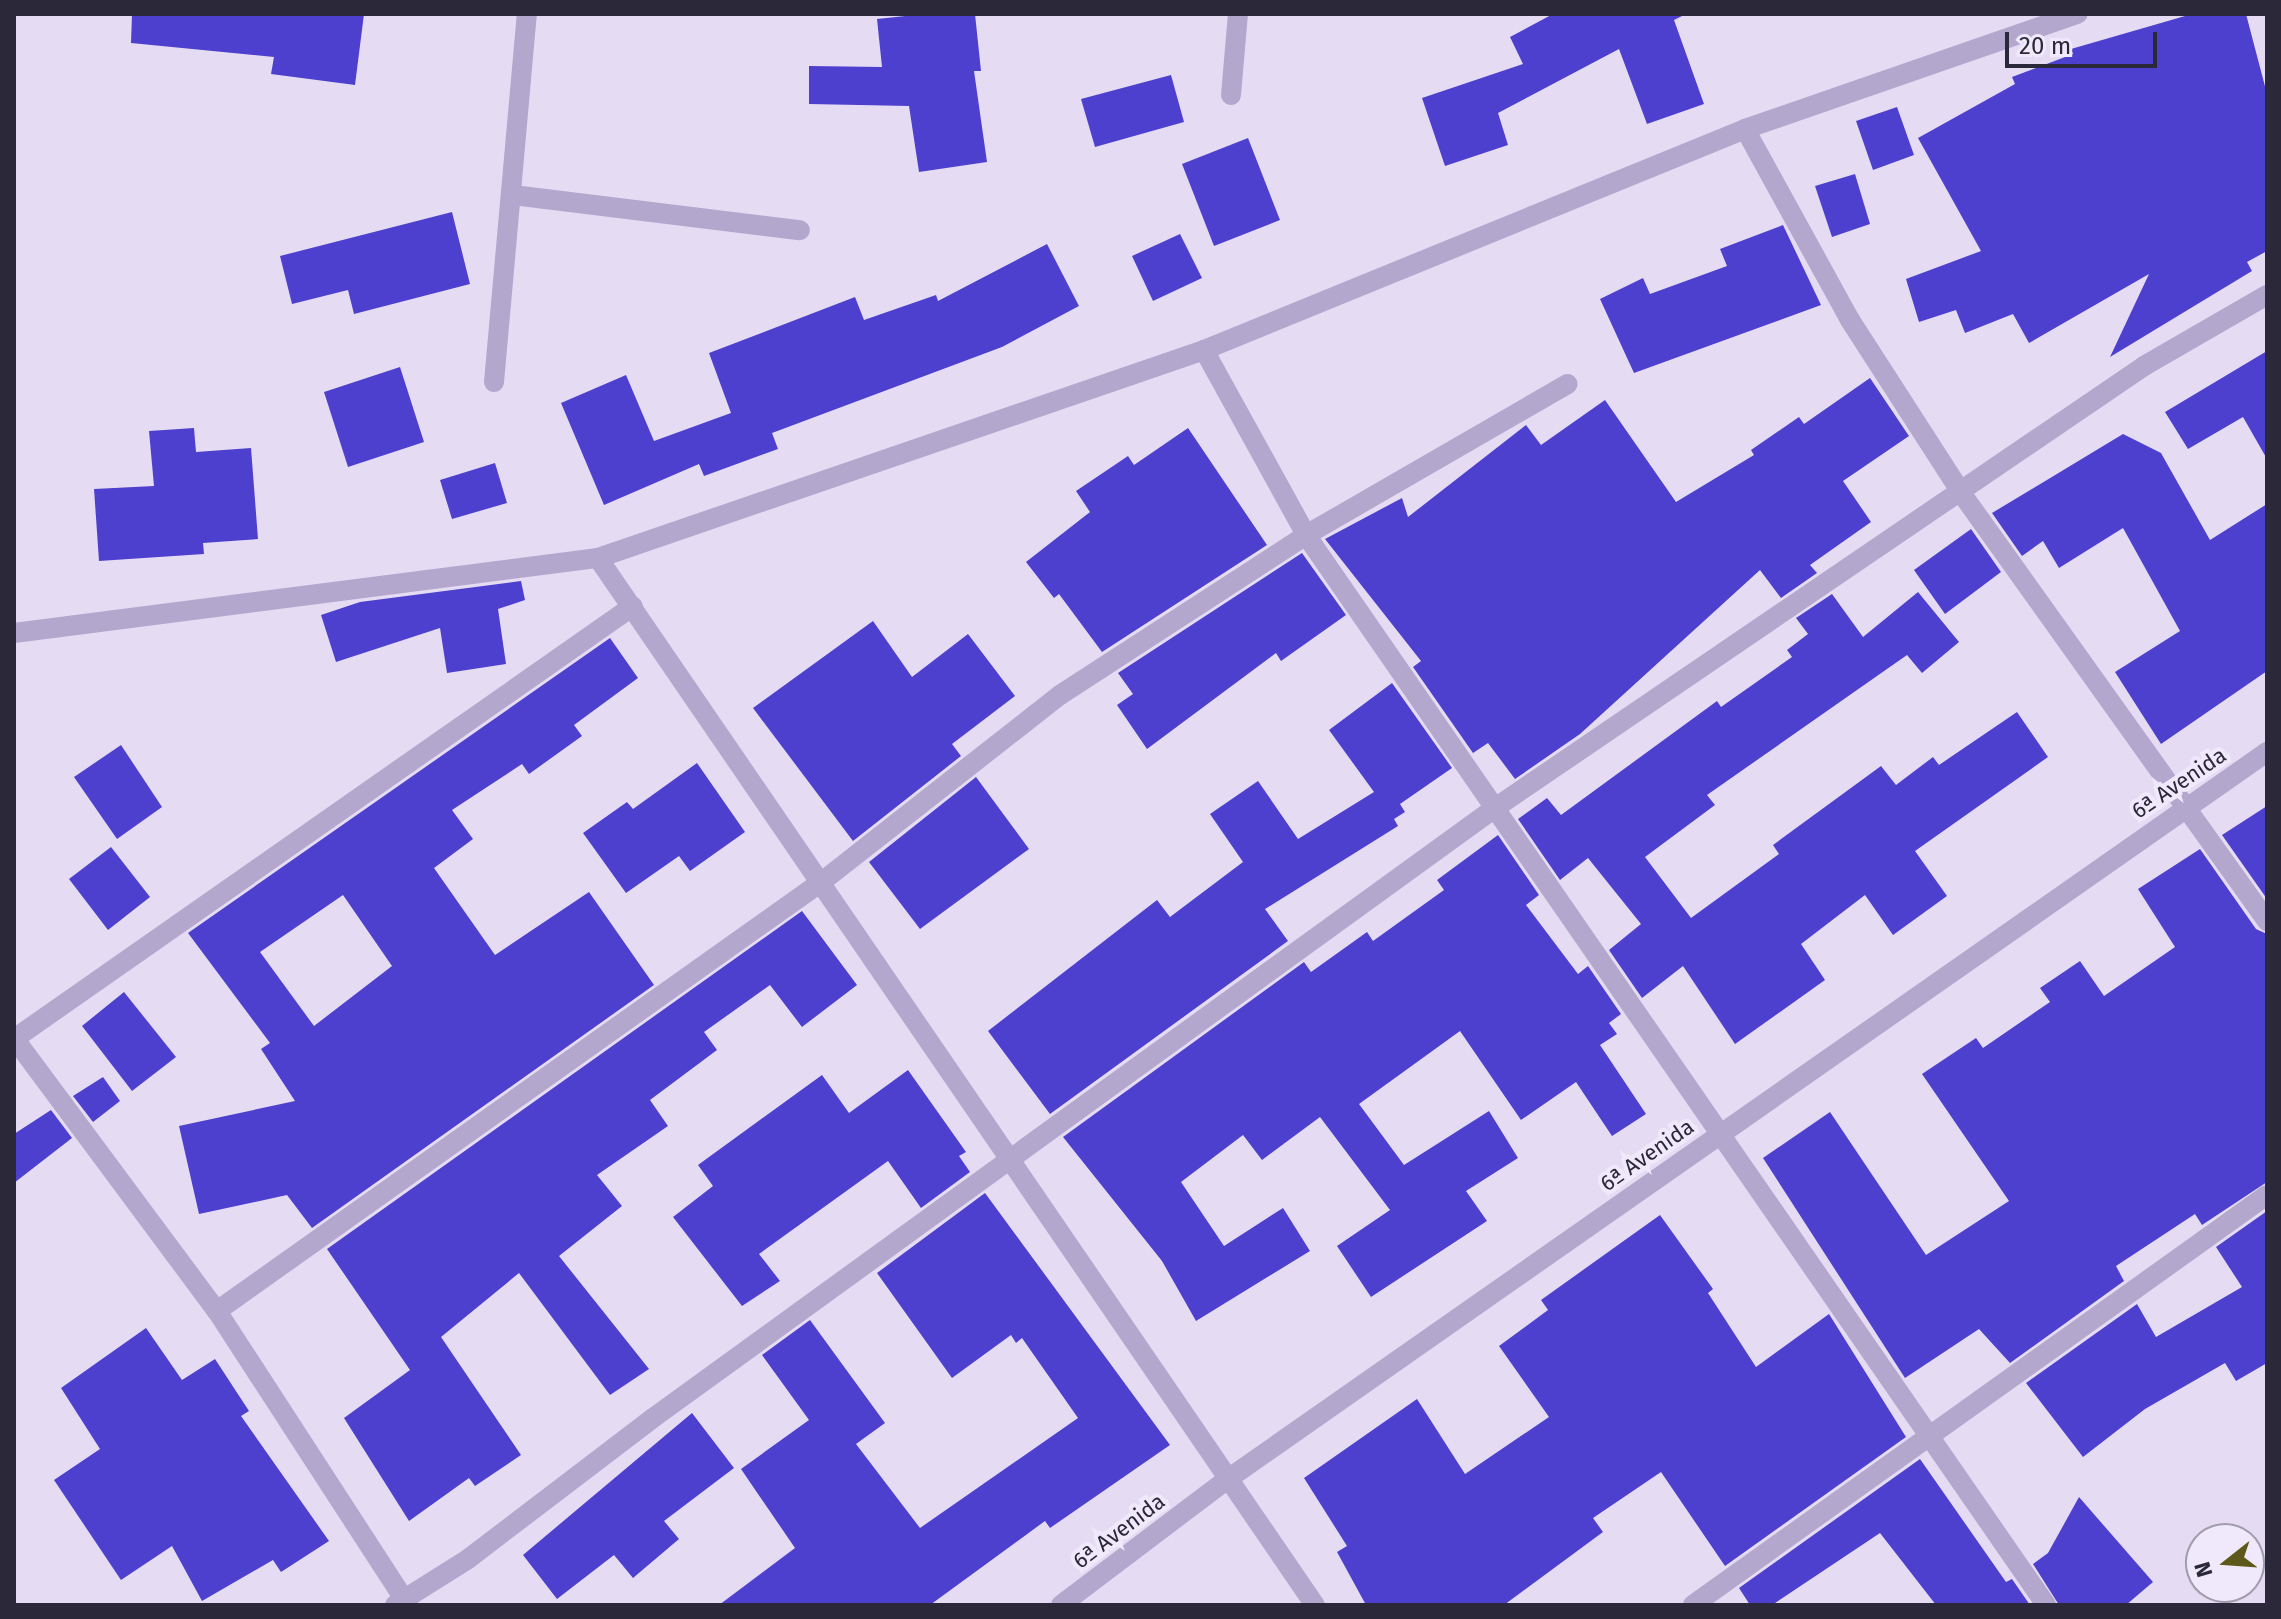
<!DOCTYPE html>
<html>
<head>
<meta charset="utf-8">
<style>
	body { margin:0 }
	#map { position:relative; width:2281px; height:1619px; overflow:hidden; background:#e5dcf4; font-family:"Fira Sans",sans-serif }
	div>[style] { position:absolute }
	.building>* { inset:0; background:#4e40ce }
	.minor>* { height:20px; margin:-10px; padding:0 10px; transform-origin:10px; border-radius:10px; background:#b3a7cd }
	span { translate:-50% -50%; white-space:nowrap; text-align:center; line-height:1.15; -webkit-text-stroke:8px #f0e9fb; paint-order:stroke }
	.street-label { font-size:22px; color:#2b2839 }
	.frame { position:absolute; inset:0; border:16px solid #2b2839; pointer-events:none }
	.north { position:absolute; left:2185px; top:1523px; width:80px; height:80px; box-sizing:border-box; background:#f0e9fb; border:2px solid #a19cad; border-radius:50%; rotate:253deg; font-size:22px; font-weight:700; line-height:32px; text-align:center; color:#2b2839 }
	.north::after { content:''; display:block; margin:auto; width:28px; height:36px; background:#5e581a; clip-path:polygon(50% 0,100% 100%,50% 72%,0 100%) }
	.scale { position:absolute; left:2005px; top:32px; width:152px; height:36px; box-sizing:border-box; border:4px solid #2b2839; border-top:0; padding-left:10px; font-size:24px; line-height:28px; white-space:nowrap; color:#2b2839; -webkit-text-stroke:6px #f0e9fb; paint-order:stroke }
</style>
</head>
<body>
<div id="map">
	<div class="building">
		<div style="clip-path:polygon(132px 14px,364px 14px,355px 85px,271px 74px,274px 57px,131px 43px)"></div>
		<div style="clip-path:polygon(924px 14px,975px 14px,981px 71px,974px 71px,987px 162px,919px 172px,909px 106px,809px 104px,809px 66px,882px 67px,877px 19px)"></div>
		<div style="clip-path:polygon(1553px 14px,1686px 14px,1674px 20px,1704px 104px,1647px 124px,1619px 49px,1498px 113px,1508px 145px,1445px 166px,1422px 98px,1523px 64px,1510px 37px)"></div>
		<div style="clip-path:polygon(2192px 14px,2246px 14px,2267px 94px,2267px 251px,2247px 262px,2252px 271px,2110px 357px,2149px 274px,2029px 343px,2013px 314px,1965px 333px,1956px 310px,1919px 322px,1906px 279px,1981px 251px,1918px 138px,2015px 84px,2012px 77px,2073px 54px,2071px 49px)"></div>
		<div style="clip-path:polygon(1171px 75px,1184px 122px,1095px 147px,1081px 99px)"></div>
		<div style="clip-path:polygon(1897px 107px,1914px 155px,1873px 170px,1856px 121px)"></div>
		<div style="clip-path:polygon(1248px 138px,1280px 220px,1214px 246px,1182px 164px)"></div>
		<div style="clip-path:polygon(1855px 174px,1870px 224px,1832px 237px,1815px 186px)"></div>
		<div style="clip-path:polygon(452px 212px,470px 284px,354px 314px,348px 290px,292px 304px,280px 256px)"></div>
		<div style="clip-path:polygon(1783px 225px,1821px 305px,1634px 373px,1600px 299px,1643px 278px,1650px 294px,1727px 266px,1720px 249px)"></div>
		<div style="clip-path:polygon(1180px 234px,1202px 278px,1153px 301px,1132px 256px)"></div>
		<div style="clip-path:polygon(1047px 244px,1079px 306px,1002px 347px,772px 433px,778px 449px,704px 476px,699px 464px,604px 505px,561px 403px,626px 375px,654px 441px,731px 413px,709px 353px,855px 297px,864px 320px,936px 295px,938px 301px)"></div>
		<div style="clip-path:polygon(2267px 351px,2267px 459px,2243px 417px,2188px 449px,2165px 412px)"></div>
		<div style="clip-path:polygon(400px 367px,424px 442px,348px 467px,324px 392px)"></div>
		<div style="clip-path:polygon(1870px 378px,1909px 436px,1843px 481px,1871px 522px,1810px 565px,1817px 573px,1781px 598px,1760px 570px,1580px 734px,1515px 779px,1488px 743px,1473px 753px,1413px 667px,1421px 661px,1325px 539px,1402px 498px,1408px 517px,1526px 425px,1541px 445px,1605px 400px,1676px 502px,1754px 455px,1751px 450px,1799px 417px,1804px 424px)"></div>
		<div style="clip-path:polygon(194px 428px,196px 452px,251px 448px,258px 539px,203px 543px,204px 554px,99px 561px,94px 489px,154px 486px,149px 431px)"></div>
		<div style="clip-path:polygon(1188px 428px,1267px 545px,1102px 652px,1059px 594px,1054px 598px,1026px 562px,1090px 512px,1076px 491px,1128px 456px,1134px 465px)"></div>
		<div style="clip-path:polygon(2123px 434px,2161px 453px,2210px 540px,2267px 504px,2267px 671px,2161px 744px,2115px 672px,2180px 631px,2123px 528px,2059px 568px,2043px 541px,2022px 556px,1992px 513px)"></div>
		<div style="clip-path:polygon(495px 463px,507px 503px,452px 519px,440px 480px)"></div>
		<div style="clip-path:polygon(1971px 529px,2001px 572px,1945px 614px,1914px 570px)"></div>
		<div style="clip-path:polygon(1302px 553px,1346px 615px,1281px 661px,1276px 653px,1147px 749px,1117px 705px,1133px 694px,1118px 673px)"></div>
		<div style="clip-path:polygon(521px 581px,525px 600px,498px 609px,506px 664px,447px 673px,440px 628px,336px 662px,321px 615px,360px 602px)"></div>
		<div style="clip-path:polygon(1918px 592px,1959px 642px,1922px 673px,1907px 655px,1707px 795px,1715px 805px,1645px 857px,1691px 918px,1779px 854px,1773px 845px,1881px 766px,1896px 785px,1933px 757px,1939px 765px,2017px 712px,2048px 757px,1915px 851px,1947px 896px,1893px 935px,1865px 895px,1801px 944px,1825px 980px,1735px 1044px,1683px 966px,1642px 998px,1609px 950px,1641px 924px,1588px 858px,1560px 880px,1518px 819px,1547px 798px,1561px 815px,1717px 701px,1721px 707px,1792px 657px,1787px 650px,1808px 634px,1796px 618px,1832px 594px,1863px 637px)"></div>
		<div style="clip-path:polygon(873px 621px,912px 677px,968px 634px,1015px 696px,952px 744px,961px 756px,853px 841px,753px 708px)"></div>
		<div style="clip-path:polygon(evenodd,610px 638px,638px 678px,574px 725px,582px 736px,529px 774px,522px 764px,452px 810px,473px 839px,434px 868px,495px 955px,589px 892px,654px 985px,312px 1228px,287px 1195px,199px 1214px,179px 1126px,295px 1101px,261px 1049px,270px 1043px,188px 933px,610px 638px,343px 895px,392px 966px,314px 1026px,260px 952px,343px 895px)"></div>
		<div style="clip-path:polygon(1392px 683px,1452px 768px,1400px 804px,1405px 812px,1394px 819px,1398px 826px,1265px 909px,1288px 941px,1050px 1114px,988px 1031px,1157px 900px,1170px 917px,1243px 862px,1210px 814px,1258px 781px,1298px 839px,1374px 792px,1329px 730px)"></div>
		<div style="clip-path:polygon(121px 745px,162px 807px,117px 839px,74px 777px)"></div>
		<div style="clip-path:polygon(697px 763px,745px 832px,690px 871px,679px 856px,626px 893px,583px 833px,627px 802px,633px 809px)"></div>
		<div style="clip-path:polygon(976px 777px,1029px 849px,920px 929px,869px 862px)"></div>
		<div style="clip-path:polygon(2267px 806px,2267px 899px,2222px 835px)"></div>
		<div style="clip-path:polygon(1498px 835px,1539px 895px,1526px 905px,1578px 974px,1588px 966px,1621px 1014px,1609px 1023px,1617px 1034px,1600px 1045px,1646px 1114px,1612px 1136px,1576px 1082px,1521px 1120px,1460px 1031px,1359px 1104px,1404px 1165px,1489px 1111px,1518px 1158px,1466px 1191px,1487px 1221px,1371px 1297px,1337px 1246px,1390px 1210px,1320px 1117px,1262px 1160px,1243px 1135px,1181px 1182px,1224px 1246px,1283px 1208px,1310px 1251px,1196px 1321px,1162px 1261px,1063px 1137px,1304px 962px,1311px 972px,1367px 932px,1373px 941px,1444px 890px,1437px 880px)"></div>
		<div style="clip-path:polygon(111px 847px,150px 897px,108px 930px,69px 879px)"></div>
		<div style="clip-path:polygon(2200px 849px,2256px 929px,2267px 934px,2267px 1182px,2202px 1225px,2195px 1214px,2116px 1266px,2124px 1281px,2010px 1363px,1979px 1329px,1905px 1378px,1763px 1158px,1830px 1112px,1926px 1255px,2009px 1201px,1922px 1074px,1976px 1038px,1983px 1048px,2050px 1002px,2040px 988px,2080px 961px,2104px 996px,2175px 947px,2138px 889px)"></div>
		<div style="clip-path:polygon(802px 911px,857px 985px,802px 1027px,770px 985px,704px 1032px,717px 1050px,650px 1100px,668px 1126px,597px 1175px,622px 1206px,559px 1256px,649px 1369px,610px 1395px,519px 1273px,441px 1337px,521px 1455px,475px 1486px,469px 1478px,409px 1521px,344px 1418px,410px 1370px,327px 1249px)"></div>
		<div style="clip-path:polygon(124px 992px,176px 1057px,132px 1091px,82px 1026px)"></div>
		<div style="clip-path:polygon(908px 1070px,966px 1152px,959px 1156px,970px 1172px,921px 1208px,888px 1161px,759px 1254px,780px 1281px,742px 1306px,673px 1217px,713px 1186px,698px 1165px,822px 1075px,849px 1113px)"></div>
		<div style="clip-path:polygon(103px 1077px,120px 1101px,93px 1122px,73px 1096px)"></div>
		<div style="clip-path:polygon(51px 1110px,72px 1138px,14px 1183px,14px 1134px)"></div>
		<div style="clip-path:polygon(985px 1193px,1170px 1445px,1050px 1528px,1045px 1521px,930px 1605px,719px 1605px,795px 1548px,741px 1469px,809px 1420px,762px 1355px,810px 1320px,885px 1423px,856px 1444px,920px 1528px,1078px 1418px,1022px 1338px,1016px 1343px,1011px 1335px,952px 1378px,877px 1273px)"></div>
		<div style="clip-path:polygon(2267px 1211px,2267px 1363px,2236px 1381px,2225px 1363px,2145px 1409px,2083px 1457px,2026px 1383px,2137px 1304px,2156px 1337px,2242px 1287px,2216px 1247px)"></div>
		<div style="clip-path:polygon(1660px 1215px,1713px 1289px,1708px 1293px,1756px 1367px,1829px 1314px,1906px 1437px,1725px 1566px,1661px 1472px,1593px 1518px,1603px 1532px,1504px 1605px,1366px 1605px,1337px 1552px,1347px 1546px,1304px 1478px,1417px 1399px,1465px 1474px,1549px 1417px,1499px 1346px,1548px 1310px,1541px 1300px)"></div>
		<div style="clip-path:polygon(146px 1328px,182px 1380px,215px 1359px,249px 1411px,241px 1416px,329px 1541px,281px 1572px,273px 1560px,202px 1601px,172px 1546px,121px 1580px,54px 1480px,100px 1449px,61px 1388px)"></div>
		<div style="clip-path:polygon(692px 1413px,734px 1468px,664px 1521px,679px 1539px,633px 1578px,614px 1555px,557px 1599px,523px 1555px)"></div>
		<div style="clip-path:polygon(1920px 1459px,2006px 1582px,2012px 1579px,2030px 1605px,1936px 1605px,1880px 1533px,1772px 1605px,1750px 1605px,1739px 1588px)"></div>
		<div style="clip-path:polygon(2079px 1497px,2153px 1582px,2126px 1605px,2059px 1605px,2033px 1564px,2048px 1553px)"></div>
	</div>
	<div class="minor">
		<div style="left:1231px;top:95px;width:81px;rotate:-85.1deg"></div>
		<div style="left:1745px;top:129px;width:218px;rotate:61.2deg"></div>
		<div style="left:1850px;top:320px;width:207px;rotate:57.2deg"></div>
		<div style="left:1962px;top:494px;width:525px;rotate:54.46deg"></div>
		<div style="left:513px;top:195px;width:289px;rotate:7deg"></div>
		<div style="left:1204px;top:350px;width:211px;rotate:61.1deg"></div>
		<div style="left:1306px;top:535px;width:1301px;rotate:55.33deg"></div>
		<div style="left:494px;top:382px;width:369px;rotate:-84.9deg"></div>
		<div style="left:598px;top:558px;width:1269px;rotate:55.6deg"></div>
		<div style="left:14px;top:633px;width:589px;rotate:-7.32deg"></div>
		<div style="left:598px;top:558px;width:641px;rotate:-18.94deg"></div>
		<div style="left:1204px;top:350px;width:584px;rotate:-22.22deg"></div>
		<div style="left:1745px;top:129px;width:352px;rotate:-19.1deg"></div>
		<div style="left:14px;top:1038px;width:340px;rotate:53.4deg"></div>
		<div style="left:217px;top:1311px;width:351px;rotate:57deg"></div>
		<div style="left:14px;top:1039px;width:755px;rotate:-34.97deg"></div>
		<div style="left:217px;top:1311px;width:744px;rotate:-35.38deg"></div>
		<div style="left:824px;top:880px;width:300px;rotate:-38.1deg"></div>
		<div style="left:1060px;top:695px;width:293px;rotate:-33deg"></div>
		<div style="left:1306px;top:535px;width:302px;rotate:-30deg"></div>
		<div style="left:395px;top:1605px;width:86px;rotate:-32.2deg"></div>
		<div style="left:468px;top:1559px;width:233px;rotate:-37.3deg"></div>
		<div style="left:653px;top:1418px;width:1036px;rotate:-35.93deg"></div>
		<div style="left:1492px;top:810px;width:789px;rotate:-34.25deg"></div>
		<div style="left:2144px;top:366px;width:142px;rotate:-30deg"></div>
		<div style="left:1061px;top:1605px;width:206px;rotate:-37.1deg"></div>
		<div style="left:1225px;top:1481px;width:1272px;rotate:-34.98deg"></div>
		<div style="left:1693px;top:1605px;width:705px;rotate:-35.54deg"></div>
	</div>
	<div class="street-label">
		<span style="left:2179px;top:783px;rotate:-34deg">6ª Avenida</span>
		<span style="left:1647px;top:1155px;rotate:-35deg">6ª Avenida</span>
		<span style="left:1119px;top:1531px;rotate:-37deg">6ª Avenida</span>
	</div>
	<div class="frame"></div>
	<div class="north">N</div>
	<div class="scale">20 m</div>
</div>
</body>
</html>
